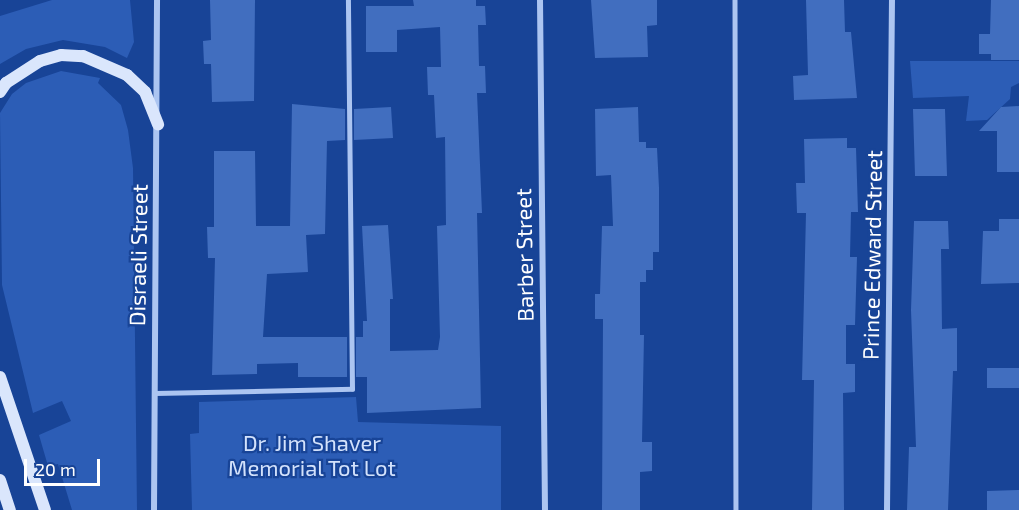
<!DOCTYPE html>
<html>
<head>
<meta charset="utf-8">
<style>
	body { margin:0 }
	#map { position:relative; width:1019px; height:510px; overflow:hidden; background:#184497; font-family:"Exo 2",sans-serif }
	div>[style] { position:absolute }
	.green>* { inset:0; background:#2c5db6 }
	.building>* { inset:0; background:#416ebf }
	.lane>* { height:4.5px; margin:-2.25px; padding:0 2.25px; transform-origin:2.25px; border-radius:2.25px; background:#acc5f1 }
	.street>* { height:6px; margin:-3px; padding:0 3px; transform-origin:3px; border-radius:3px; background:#acc5f1 }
	.secondary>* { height:12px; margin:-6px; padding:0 6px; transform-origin:6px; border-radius:6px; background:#dae6fc }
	span { translate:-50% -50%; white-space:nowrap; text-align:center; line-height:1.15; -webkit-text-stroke:4.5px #184497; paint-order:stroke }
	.street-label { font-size:22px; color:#fff }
	.park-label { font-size:22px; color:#d3e2fc }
	.scale { position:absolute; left:24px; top:459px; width:76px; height:27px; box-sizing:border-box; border:3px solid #fff; border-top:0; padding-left:8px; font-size:18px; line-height:21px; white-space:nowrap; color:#fff; -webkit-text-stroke:4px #184497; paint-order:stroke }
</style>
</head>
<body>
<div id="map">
	<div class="green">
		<div style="clip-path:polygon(52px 0,130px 0,134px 42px,127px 58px,105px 47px,63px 40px,26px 49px,0 64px,0 16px)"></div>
		<div style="clip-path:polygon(910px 61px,1019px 61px,1019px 83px,1011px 87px,1010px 99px,987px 120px,966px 121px,969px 96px,913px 98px)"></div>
		<div style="clip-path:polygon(61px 71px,100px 78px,98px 83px,121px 105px,128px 130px,133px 168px,137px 510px,72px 510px,58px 464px,48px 466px,39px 435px,71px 421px,62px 401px,33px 413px,2px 285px,0 113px,12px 94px,26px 83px)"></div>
		<div style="clip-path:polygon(356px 397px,358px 422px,501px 426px,501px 510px,192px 510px,190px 434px,199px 433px,199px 402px)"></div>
	</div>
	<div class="building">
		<div style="clip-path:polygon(210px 0,255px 0,254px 101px,212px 102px,211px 64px,204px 64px,203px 41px,211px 40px)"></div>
		<div style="clip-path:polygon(413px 0,476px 0,476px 6px,485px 6px,486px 25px,478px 25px,479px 66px,485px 66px,486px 93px,477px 93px,482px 213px,477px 213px,481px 408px,367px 413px,367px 377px,356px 377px,356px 337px,363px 337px,363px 321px,367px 321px,362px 226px,388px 225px,393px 299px,390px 299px,390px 351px,438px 350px,440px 337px,437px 226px,446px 225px,445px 137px,436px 138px,434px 95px,428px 95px,427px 67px,441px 67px,440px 27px,397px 30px,397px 52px,366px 52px,366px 6px,414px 6px)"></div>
		<div style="clip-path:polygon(591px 0,657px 0,657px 25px,647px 26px,648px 57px,595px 58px)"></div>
		<div style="clip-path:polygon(806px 0,844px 0,845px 32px,851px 32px,857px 98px,794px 100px,793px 76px,808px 75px)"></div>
		<div style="clip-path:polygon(991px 0,1019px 0,1019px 60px,991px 60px,991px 54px,979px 54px,979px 34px,990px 34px)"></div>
		<div style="clip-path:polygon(292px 104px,345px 109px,345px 140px,327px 141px,325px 234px,306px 235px,308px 272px,267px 274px,263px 337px,347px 337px,347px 377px,298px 377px,298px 363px,257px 364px,257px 374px,212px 375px,215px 258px,208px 258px,207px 227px,214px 227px,214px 151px,255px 151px,256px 226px,290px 226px)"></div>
		<div style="clip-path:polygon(1019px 106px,1019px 172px,997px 172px,997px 131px,979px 131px,1001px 107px)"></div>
		<div style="clip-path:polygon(391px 107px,393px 138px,354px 140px,354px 109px)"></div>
		<div style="clip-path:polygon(638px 107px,639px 142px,646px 142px,646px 148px,657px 148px,659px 188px,659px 252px,653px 252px,653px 270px,646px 270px,646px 282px,640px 282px,640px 335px,644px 335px,642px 442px,652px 442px,652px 471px,640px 472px,640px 510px,602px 510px,603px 319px,595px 319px,595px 294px,600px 294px,602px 226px,613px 226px,611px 175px,596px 176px,595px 109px)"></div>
		<div style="clip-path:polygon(913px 109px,945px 109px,947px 176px,915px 176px)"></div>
		<div style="clip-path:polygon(847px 138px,847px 148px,856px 148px,858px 212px,851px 212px,850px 257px,857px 257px,855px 325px,846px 325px,846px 364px,855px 364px,855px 392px,843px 393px,844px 510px,812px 510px,814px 380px,802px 380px,806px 213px,797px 213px,796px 183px,805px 183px,804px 139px)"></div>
		<div style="clip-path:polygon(999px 219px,1019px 219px,1019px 283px,981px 284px,983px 231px,999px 231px)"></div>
		<div style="clip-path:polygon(914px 221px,948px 221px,949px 249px,941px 249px,942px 329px,957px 328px,957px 371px,953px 371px,948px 510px,907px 510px,909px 447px,916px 447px,911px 310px)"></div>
		<div style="clip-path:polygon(987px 368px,1019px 368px,1019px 388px,987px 388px)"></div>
		<div style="clip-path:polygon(1019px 490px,1019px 510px,987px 510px,987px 491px)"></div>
	</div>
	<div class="lane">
		<div style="left:735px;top:0;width:510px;rotate:89.89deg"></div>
		<div style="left:155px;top:393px;width:197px;rotate:-1.2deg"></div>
		<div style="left:352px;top:389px;width:389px;rotate:-90.6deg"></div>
	</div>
	<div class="street">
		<div style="left:540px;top:0;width:510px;rotate:89.44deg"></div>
		<div style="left:154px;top:510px;width:510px;rotate:-89.66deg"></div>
		<div style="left:887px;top:510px;width:510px;rotate:-89.44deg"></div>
	</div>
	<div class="secondary">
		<div style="left:0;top:92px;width:11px;rotate:-56deg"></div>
		<div style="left:6px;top:83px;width:40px;rotate:-32.9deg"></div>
		<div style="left:40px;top:61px;width:22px;rotate:-16deg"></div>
		<div style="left:61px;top:55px;width:22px;rotate:3deg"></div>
		<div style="left:83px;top:56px;width:48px;rotate:23.4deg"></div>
		<div style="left:127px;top:75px;width:25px;rotate:43deg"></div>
		<div style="left:145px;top:92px;width:35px;rotate:68deg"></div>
		<div style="left:0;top:377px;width:140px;rotate:71.3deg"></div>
		<div style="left:0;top:480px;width:32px;rotate:72deg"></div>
	</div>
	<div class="street-label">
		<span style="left:138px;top:255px;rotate:-89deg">Disraeli Street</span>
		<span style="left:524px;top:255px;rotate:-91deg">Barber Street</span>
		<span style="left:872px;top:255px;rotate:-89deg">Prince Edward Street</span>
	</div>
	<div class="park-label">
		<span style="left:312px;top:455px">Dr. Jim Shaver<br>Memorial Tot Lot</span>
	</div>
	<div class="scale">20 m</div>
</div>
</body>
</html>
